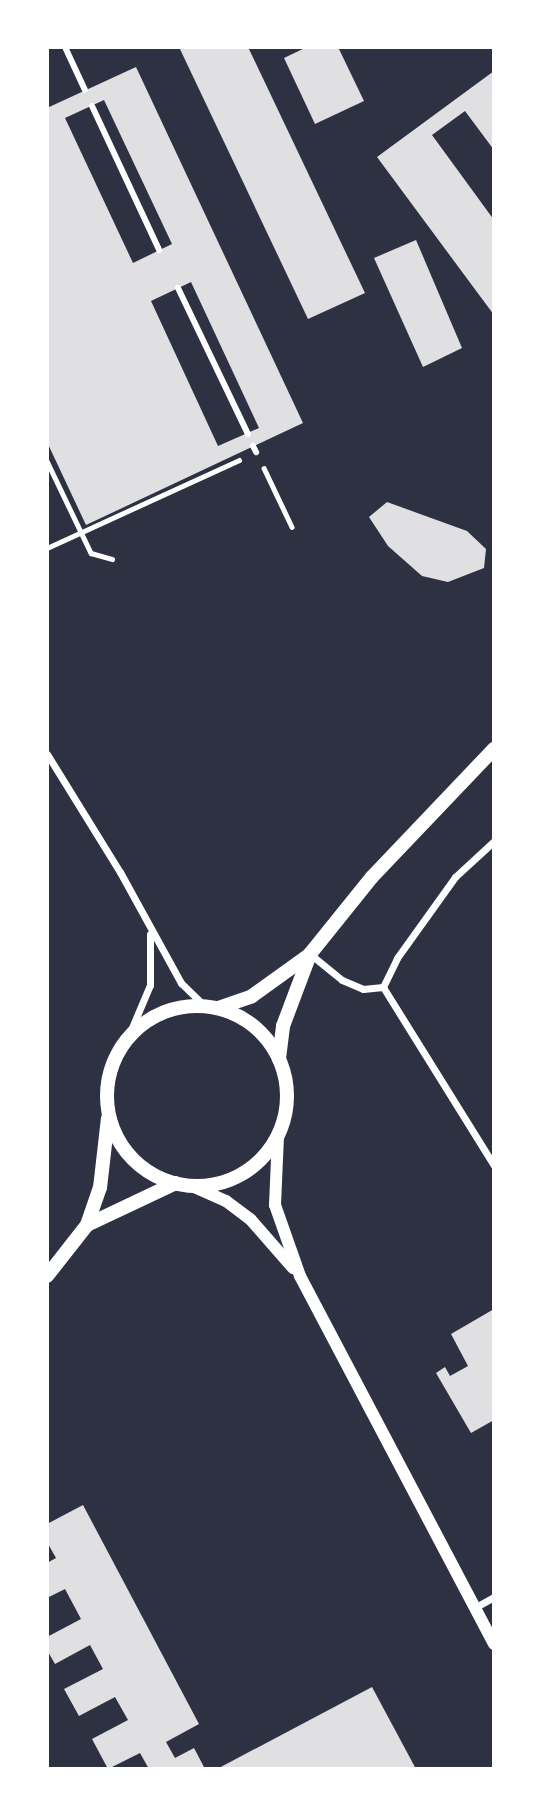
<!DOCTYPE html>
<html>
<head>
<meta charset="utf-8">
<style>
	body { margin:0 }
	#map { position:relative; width:541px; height:1816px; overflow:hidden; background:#2d3142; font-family:Commissioner,sans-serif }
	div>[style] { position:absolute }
	.building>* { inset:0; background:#e0e0e3 }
	.path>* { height:4.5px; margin:-2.25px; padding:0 2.25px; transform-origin:2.25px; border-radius:2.25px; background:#fff }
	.pedestrian>* { height:6px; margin:-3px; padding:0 3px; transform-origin:3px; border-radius:3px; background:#fff }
	.minor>* { height:7px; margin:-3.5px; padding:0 3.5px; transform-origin:3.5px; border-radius:3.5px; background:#fff }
	.tertiary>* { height:12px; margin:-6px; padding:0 6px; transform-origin:6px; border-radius:6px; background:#fff }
	.secondary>* { height:14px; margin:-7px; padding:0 7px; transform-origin:7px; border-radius:7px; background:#fff }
	.secondary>.ring { margin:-7px; padding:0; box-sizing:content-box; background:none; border:14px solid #fff; border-radius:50% }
	span { translate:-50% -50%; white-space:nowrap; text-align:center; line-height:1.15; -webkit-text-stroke:7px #fff; paint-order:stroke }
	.frame { position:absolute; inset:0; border:49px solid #fff; pointer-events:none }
</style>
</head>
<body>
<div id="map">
	<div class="building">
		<div style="clip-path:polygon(179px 47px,248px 47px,365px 293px,308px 319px)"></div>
		<div style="clip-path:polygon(307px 47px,338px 47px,364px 101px,315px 124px,284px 58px)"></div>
		<div style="clip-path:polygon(evenodd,136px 67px,303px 423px,86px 525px,47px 442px,47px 108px,136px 67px,104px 100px,172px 244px,133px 263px,65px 118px,104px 100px,136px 67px,191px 282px,259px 428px,218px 446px,151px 301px,191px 282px)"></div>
		<div style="clip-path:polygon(494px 71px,494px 150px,465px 111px,432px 135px,494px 220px,494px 315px,377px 157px)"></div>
		<div style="clip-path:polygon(416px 240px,462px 348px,423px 367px,374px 258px)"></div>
		<div style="clip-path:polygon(387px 502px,467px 531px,486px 549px,484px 568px,448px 582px,422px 576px,388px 546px,369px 517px)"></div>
		<div style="clip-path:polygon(494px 1309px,494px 1420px,471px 1433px,436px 1373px,445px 1367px,450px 1376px,468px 1366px,451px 1334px)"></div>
		<div style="clip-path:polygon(83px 1505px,199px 1724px,166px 1742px,175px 1758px,194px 1748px,205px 1769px,149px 1769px,140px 1753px,108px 1769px,92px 1739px,128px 1720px,115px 1697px,79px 1716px,64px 1689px,103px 1669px,90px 1645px,55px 1664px,47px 1650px,47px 1637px,81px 1619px,65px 1589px,47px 1598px,47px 1563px,56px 1558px,47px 1542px,47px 1524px)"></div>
		<div style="clip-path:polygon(372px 1687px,416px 1769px,217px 1769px)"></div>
	</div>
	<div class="path">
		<div style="left:47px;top:461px;width:102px;rotate:64.4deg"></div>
		<div style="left:91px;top:553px;width:22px;rotate:16deg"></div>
		<div style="left:264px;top:468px;width:65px;rotate:64.6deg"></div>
		<div style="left:47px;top:548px;width:211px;rotate:-24.6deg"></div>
	</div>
	<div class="pedestrian">
		<div style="left:65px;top:47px;width:47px;rotate:65.1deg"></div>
		<div style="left:92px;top:106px;width:159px;rotate:65deg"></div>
		<div style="left:178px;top:288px;width:162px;rotate:64.4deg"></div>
		<div style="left:253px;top:446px;width:7px;rotate:63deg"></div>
	</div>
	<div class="minor">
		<div style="left:47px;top:754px;width:139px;rotate:58.3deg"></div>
		<div style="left:120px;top:872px;width:127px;rotate:61.2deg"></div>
		<div style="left:181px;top:983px;width:33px;rotate:44deg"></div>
		<div style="left:310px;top:954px;width:41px;rotate:39.1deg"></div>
		<div style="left:342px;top:980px;width:23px;rotate:23deg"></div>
		<div style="left:363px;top:989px;width:20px;rotate:-6deg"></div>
		<div style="left:383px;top:987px;width:210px;rotate:58.1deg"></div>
		<div style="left:383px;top:987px;width:32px;rotate:-64deg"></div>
		<div style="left:397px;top:958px;width:100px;rotate:-54.4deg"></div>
		<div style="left:455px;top:877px;width:53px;rotate:-42.7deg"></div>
		<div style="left:128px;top:1037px;width:56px;rotate:-67.1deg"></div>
		<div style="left:150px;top:985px;width:51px;rotate:-90deg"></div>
		<div style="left:474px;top:1608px;width:23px;rotate:-29deg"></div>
	</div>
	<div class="tertiary">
		<div style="left:278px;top:1136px;width:69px;rotate:92.5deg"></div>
		<div style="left:275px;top:1205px;width:75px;rotate:70.6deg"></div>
		<div style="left:300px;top:1276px;width:416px;rotate:62.2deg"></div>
		<div style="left:192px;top:1186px;width:37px;rotate:24deg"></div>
		<div style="left:226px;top:1201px;width:31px;rotate:37deg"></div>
		<div style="left:251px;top:1220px;width:64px;rotate:48.8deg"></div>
	</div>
	<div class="secondary">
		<div class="ring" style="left:107px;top:1006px;width:166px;height:166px"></div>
		<div style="left:218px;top:1008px;width:36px;rotate:-19deg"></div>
		<div style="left:252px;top:996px;width:70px;rotate:-35.7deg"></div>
		<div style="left:279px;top:1059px;width:33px;rotate:-83deg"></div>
		<div style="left:283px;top:1026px;width:77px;rotate:-69.4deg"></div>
		<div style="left:310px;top:954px;width:99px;rotate:-51.2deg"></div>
		<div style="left:372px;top:877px;width:177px;rotate:-46.4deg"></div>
		<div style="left:87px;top:1225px;width:98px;rotate:-25.3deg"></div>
		<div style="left:47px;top:1276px;width:65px;rotate:-51.9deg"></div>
		<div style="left:87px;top:1225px;width:39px;rotate:-71deg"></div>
		<div style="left:100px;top:1188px;width:70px;rotate:-83.5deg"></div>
	</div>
	<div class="frame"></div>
</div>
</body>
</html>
